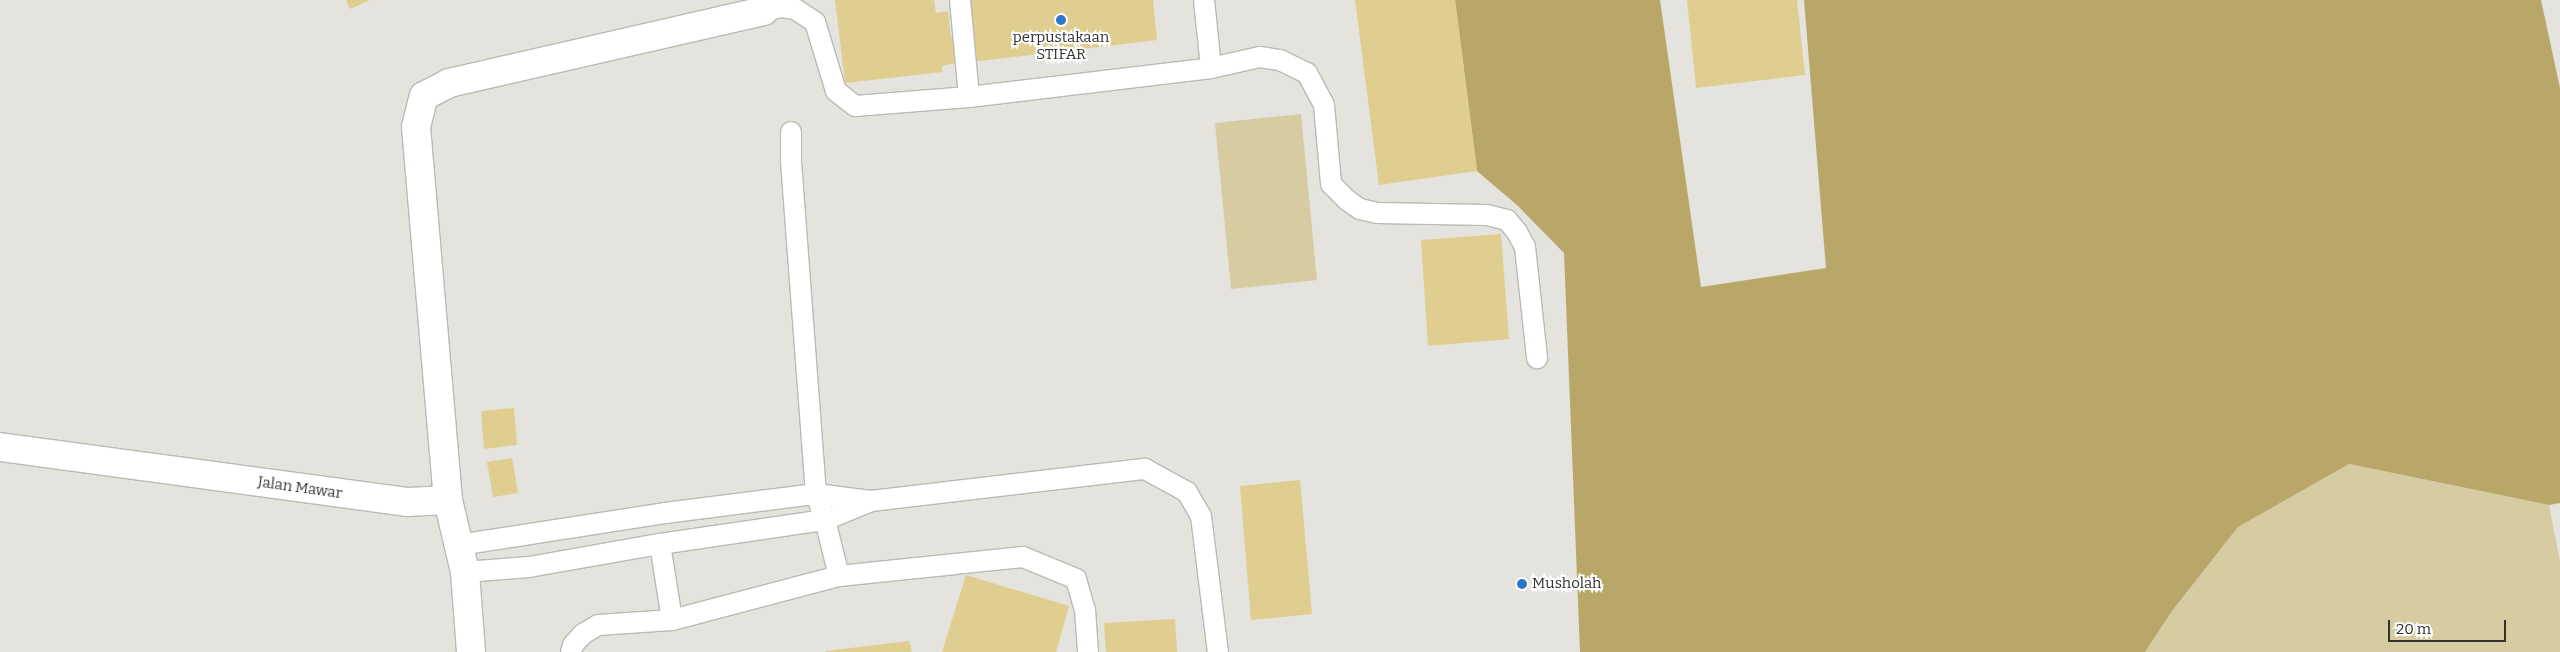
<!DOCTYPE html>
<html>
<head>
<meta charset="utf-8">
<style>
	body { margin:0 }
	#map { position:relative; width:2560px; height:652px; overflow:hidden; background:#e4e3dd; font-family:Bitter,serif }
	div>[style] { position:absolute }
	.green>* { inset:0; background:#d7cca1 }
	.forest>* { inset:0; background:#b8a769 }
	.building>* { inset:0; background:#dfce8f }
	.roads { filter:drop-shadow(1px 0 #bab9b4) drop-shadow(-1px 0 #bab9b4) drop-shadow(0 1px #bab9b4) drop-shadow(0 -1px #bab9b4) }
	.service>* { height:20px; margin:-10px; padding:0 10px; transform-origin:10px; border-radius:10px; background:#fff }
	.minor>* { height:28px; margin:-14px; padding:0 14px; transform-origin:14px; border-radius:14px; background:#fff }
	.dots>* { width:14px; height:14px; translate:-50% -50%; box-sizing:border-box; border:2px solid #fff; border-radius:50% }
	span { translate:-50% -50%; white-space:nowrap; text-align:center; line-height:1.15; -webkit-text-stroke:4px #fff; paint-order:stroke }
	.poi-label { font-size:15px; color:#31312f }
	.left { translate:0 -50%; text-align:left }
	.street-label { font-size:15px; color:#31312f }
	.scale { position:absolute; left:2388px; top:620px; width:118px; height:22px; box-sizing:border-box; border:2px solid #31312f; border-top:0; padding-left:6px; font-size:15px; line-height:18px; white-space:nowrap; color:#31312f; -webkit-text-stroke:4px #fff; paint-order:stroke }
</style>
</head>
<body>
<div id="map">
	<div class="green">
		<div style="clip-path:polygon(1301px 114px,1317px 280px,1231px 289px,1215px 123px)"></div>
		<div style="clip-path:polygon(2349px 464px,2549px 505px,2560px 561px,2560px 652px,2145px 652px,2172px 611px,2238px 527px)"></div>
	</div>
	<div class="forest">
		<div style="clip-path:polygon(1455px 0,1660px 0,1701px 287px,1826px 268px,1804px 0,2541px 0,2560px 88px,2560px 503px,2549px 505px,2349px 464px,2238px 527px,2172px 611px,2145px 652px,1580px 652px,1564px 253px,1518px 206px,1477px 171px)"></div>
	</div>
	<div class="building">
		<div style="clip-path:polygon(346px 0,370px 0,350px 9px)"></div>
		<div style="clip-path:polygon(835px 0,934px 0,936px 13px,948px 11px,951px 37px,961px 36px,964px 61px,942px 66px,942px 72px,845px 83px)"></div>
		<div style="clip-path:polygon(964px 0,1153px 0,1157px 40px,971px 62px)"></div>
		<div style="clip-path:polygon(1355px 0,1455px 0,1477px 171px,1379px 185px)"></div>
		<div style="clip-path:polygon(1687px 0,1797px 0,1805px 75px,1696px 88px)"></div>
		<div style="clip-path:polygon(1501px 234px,1509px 339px,1428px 346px,1421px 240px)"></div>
		<div style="clip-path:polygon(514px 408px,517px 445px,484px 449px,481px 411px)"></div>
		<div style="clip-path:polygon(512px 458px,518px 493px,493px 497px,487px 462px)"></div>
		<div style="clip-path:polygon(1300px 480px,1312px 614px,1251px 620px,1240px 486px)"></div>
		<div style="clip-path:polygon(966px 575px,1069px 606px,1056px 652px,942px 652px)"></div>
		<div style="clip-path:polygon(1175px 619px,1177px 652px,1106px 652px,1104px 623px)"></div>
		<div style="clip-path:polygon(909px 641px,912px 652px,826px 652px,826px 651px)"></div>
	</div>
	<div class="roads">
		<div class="service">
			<div style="left:960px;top:0;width:97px;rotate:84.7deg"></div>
			<div style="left:1204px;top:0;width:68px;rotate:84.1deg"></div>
			<div style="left:764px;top:11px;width:18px;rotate:-13deg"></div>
			<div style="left:782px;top:7px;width:13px;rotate:9deg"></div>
			<div style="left:795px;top:9px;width:24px;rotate:33deg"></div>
			<div style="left:815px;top:22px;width:72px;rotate:73.1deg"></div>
			<div style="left:836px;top:91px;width:24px;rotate:38deg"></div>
			<div style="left:855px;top:106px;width:114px;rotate:-4.5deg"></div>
			<div style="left:969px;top:97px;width:244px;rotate:-6.8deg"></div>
			<div style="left:1211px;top:68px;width:50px;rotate:-12.7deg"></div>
			<div style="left:1260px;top:57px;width:20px;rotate:9deg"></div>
			<div style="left:1280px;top:60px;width:30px;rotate:26deg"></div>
			<div style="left:1307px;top:73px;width:36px;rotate:62deg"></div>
			<div style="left:1324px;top:105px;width:79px;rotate:84.9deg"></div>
			<div style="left:1331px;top:184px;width:23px;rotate:45deg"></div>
			<div style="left:1347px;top:200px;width:16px;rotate:35deg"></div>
			<div style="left:1360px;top:209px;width:18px;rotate:13deg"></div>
			<div style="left:1378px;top:213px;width:109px;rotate:1.1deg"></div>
			<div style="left:1487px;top:215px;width:21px;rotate:14deg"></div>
			<div style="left:1507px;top:220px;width:16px;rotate:50deg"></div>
			<div style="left:1517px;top:232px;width:17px;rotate:62deg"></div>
			<div style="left:1525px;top:247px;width:112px;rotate:83.8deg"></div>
			<div style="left:660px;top:544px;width:77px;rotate:81deg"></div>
			<div style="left:459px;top:545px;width:208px;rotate:-8.8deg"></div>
			<div style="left:665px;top:513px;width:152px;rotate:-7.2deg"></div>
			<div style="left:816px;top:494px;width:55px;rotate:7.3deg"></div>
			<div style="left:871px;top:501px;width:276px;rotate:-6.7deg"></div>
			<div style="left:1145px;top:469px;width:48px;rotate:28.7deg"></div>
			<div style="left:1187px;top:492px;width:28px;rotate:60deg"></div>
			<div style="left:1201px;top:516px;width:137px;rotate:82.9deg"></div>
			<div style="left:465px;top:572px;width:64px;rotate:-4.5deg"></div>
			<div style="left:529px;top:567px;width:133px;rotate:-10deg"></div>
			<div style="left:660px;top:544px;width:167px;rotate:-8.3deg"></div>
			<div style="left:825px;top:520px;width:48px;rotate:-22.2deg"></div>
			<div style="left:839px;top:576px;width:185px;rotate:-5.9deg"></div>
			<div style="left:1023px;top:557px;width:57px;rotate:22.5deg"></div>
			<div style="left:1076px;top:579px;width:32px;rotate:74deg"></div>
			<div style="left:1085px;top:610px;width:42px;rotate:85.9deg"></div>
			<div style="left:571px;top:652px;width:7px;rotate:-74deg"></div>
			<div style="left:573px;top:645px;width:15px;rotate:-48deg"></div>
			<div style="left:583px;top:634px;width:17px;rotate:-31deg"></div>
			<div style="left:598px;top:625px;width:74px;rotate:-3.9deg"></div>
			<div style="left:672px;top:620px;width:173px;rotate:-14.8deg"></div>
			<div style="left:839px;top:576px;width:58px;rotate:-104deg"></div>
			<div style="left:825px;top:520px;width:28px;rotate:-109deg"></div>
			<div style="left:816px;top:494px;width:334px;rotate:-94.3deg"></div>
			<div style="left:791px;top:161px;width:29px;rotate:-90deg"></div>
		</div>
		<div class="minor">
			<div style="left:0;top:447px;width:412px;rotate:7.7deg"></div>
			<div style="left:408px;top:502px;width:40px;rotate:-2.9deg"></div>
			<div style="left:448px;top:500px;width:74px;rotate:76.7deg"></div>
			<div style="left:465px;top:572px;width:80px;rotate:85.7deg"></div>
			<div style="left:448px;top:500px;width:374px;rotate:-94.9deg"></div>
			<div style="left:416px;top:127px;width:32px;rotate:-76deg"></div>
			<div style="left:424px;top:96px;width:28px;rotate:-27deg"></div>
			<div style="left:449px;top:83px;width:323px;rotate:-12.9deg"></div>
		</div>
	</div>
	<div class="dots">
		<div style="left:1061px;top:20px;background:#2d77c7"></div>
		<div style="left:1522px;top:584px;background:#2d77c7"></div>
	</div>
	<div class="poi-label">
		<span style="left:1061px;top:46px">perpustakaan<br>STIFAR</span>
		<span class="left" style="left:1532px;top:584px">Musholah</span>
	</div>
	<div class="street-label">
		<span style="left:300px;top:488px;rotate:8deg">Jalan Mawar</span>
	</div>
	<div class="scale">20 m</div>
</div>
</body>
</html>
